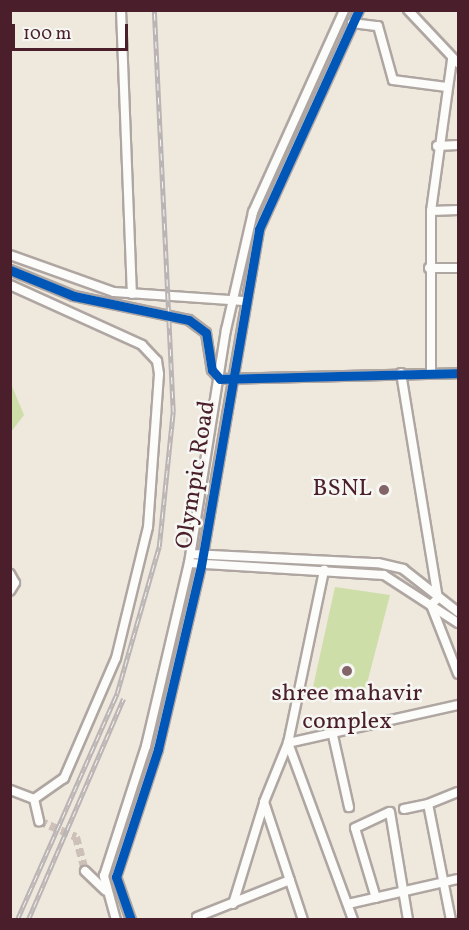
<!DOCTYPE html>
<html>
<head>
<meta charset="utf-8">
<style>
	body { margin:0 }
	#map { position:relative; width:469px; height:930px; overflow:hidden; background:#eee8dd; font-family:Vollkorn,serif }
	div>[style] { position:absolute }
	.green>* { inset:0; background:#cedea9 }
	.minor-tunnel>* { height:8px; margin-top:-4px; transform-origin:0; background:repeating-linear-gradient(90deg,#cdc0b9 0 8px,transparent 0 12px) }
	.roads { filter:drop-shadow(2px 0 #afa6a2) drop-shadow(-2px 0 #afa6a2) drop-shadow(0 2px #afa6a2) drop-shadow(0 -2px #afa6a2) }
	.minor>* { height:8px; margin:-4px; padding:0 4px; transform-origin:4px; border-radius:4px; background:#fcfcfa }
	.rail>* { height:4.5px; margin-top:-2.25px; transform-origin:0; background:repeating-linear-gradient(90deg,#f6f6f2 0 7px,#bab4b4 0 14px); box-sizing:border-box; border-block:2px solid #bab4b4 }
	.cycleway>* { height:9px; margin:-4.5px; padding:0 4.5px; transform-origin:4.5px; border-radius:4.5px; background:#0057b8 }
	.dots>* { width:16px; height:16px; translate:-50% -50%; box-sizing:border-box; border:3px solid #f6f6f2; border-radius:50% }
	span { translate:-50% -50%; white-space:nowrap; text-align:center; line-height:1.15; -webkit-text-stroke:5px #f6f6f2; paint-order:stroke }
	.street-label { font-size:24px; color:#4a1f2b }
	.poi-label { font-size:24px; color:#4a1f2b }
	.right { translate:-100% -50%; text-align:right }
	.frame { position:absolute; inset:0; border:12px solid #4a1f2b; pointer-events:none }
	.scale { position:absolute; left:12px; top:24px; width:116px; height:27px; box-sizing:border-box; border:3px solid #4a1f2b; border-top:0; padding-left:8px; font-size:18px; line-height:21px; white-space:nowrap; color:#4a1f2b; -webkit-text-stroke:4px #f6f6f2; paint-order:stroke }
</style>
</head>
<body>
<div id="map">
	<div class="green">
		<div style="clip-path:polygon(11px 384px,24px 415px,11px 432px,10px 432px)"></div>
		<div style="clip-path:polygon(335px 587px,390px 595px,364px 695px,313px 687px)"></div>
	</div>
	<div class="minor-tunnel">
		<div style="left:39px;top:821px;width:40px;rotate:23.4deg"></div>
		<div style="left:76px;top:837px;width:35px;rotate:75deg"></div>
	</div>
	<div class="roads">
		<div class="minor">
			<div style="left:121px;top:10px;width:284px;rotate:87.8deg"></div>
			<div style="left:408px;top:10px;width:73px;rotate:46.7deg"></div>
			<div style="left:352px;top:23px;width:26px;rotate:7deg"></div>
			<div style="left:378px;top:26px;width:56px;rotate:74.5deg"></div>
			<div style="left:393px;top:80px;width:54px;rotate:7.4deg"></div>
			<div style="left:437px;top:146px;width:21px;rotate:-3deg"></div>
			<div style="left:431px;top:211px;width:27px;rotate:-2deg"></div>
			<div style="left:10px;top:255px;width:110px;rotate:19.6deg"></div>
			<div style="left:114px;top:292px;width:130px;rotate:4deg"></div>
			<div style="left:429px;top:268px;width:29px"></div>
			<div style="left:10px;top:270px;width:69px;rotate:22.1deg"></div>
			<div style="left:74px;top:296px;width:117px;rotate:11.8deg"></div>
			<div style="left:189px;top:320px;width:21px;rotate:37deg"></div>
			<div style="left:206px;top:333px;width:37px;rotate:81deg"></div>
			<div style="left:212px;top:370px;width:12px;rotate:48deg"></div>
			<div style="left:220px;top:379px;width:238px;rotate:-1.4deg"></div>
			<div style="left:10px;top:285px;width:145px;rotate:24.4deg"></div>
			<div style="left:142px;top:345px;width:22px;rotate:47deg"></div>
			<div style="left:157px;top:361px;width:13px;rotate:81deg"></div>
			<div style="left:159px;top:374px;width:153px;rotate:94.1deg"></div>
			<div style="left:148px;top:527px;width:135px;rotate:103.7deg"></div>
			<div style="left:116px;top:658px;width:131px;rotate:113.4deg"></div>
			<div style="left:64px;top:778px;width:37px;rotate:145deg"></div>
			<div style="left:34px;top:799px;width:26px;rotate:-159deg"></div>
			<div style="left:401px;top:373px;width:228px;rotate:80.7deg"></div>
			<div style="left:438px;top:598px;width:10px;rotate:135deg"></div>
			<div style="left:431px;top:605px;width:74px;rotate:68.6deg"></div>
			<div style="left:431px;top:373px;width:162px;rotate:-90deg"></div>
			<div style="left:431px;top:211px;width:153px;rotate:-82.1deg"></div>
			<div style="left:191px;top:554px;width:187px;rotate:2.8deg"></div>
			<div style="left:378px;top:563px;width:26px;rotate:13deg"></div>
			<div style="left:403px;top:569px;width:70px;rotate:38deg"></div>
			<div style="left:189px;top:563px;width:195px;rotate:3.5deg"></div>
			<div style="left:384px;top:575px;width:88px;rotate:33deg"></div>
			<div style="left:10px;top:574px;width:10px;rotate:61deg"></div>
			<div style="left:15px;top:583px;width:9px;rotate:122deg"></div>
			<div style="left:332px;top:731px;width:78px;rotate:77.4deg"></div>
			<div style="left:288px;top:743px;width:177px;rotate:-78.2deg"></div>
			<div style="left:288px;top:743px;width:174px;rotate:-12.6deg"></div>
			<div style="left:34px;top:799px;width:23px;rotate:77deg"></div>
			<div style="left:404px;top:809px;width:25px;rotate:-12deg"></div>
			<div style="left:85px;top:871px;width:28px;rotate:44deg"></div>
			<div style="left:376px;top:898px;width:73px;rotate:-106.7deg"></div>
			<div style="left:355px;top:828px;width:38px;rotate:-25deg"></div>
			<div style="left:390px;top:812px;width:109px;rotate:80.5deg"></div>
			<div style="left:233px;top:904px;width:106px;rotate:-72.9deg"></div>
			<div style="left:348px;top:904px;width:113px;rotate:-12.8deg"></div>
			<div style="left:197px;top:917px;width:100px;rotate:-21.7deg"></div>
			<div style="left:116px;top:920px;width:46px;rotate:-105.3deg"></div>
			<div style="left:104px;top:876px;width:137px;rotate:-72.1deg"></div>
			<div style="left:146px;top:746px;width:188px;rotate:-76.8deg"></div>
			<div style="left:189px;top:563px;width:236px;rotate:-81deg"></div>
			<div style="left:226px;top:330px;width:121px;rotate:-77.1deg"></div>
			<div style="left:253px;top:212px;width:222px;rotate:-65.7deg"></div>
			<div style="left:131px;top:920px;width:46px;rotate:-109.2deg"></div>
			<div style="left:116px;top:877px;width:135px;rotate:-71.8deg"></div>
			<div style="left:158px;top:749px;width:188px;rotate:-76.8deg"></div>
			<div style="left:201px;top:566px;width:342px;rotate:-80.2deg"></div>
			<div style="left:259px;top:229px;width:241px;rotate:-65.5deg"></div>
			<div style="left:303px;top:920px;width:124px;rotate:-108.3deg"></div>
			<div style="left:264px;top:802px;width:64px;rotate:-67.9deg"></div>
			<div style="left:288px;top:743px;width:189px;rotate:69.8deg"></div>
			<div style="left:451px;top:920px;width:118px;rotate:-101.2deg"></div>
			<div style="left:428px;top:804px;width:32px;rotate:-22deg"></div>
		</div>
	</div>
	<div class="rail">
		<div style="left:17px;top:920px;width:248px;rotate:-66.2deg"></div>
		<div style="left:117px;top:693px;width:152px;rotate:-74deg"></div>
		<div style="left:159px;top:547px;width:136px;rotate:-84.1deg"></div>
		<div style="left:173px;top:412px;width:402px;rotate:-92.7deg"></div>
		<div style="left:28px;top:920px;width:241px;rotate:-66.7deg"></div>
	</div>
	<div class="cycleway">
		<div style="left:10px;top:270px;width:69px;rotate:22.1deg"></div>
		<div style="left:74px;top:296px;width:117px;rotate:11.8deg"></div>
		<div style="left:189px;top:320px;width:21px;rotate:37deg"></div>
		<div style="left:206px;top:333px;width:37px;rotate:81deg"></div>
		<div style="left:212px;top:370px;width:12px;rotate:48deg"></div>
		<div style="left:220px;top:379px;width:238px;rotate:-1.4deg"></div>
		<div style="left:131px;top:920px;width:46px;rotate:-109.2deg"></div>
		<div style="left:116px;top:877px;width:135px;rotate:-71.8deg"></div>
		<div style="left:158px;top:749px;width:188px;rotate:-76.8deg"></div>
		<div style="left:201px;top:566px;width:342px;rotate:-80.2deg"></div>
		<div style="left:259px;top:229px;width:241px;rotate:-65.5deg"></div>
	</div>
	<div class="dots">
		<div style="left:384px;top:490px;background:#836569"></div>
		<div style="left:347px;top:671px;background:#836569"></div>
	</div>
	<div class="street-label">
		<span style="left:197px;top:475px;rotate:-81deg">Olympic Road</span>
	</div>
	<div class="poi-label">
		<span class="right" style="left:372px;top:490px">BSNL</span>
		<span style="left:347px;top:709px">shree mahavir<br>complex</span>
	</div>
	<div class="frame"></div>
	<div class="scale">100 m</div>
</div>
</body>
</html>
